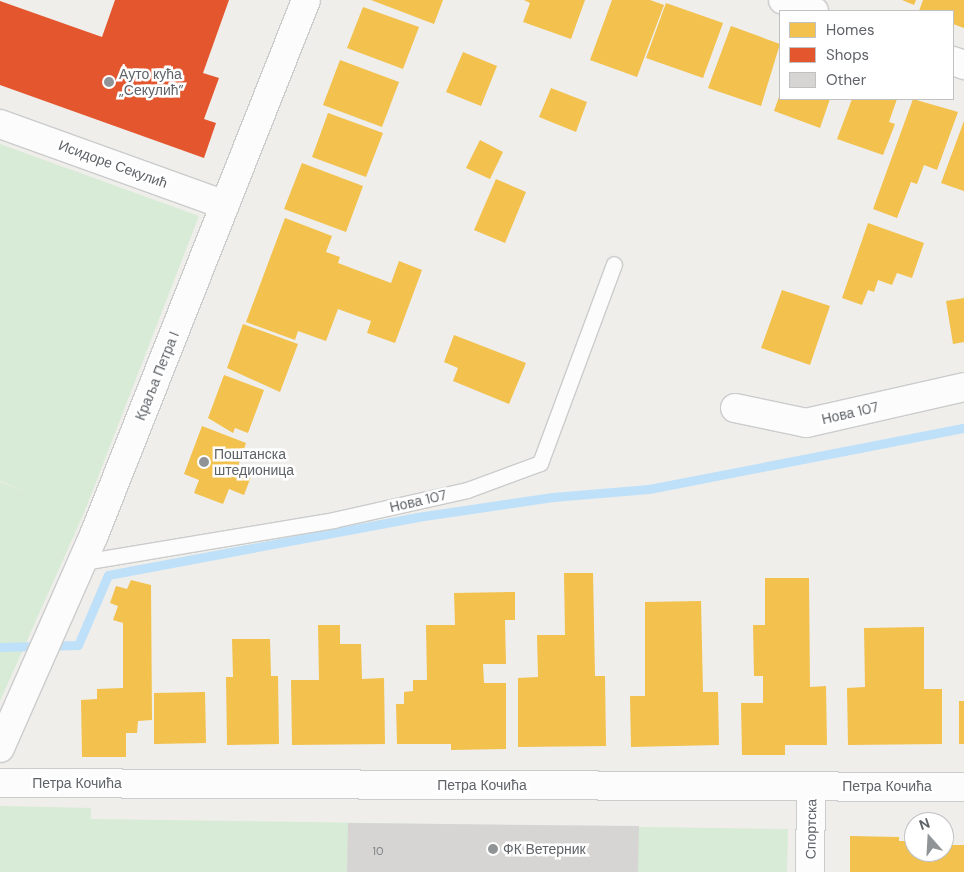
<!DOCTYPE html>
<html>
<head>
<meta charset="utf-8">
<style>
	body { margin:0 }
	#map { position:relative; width:964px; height:872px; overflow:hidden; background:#efeeea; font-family:"DM Sans",sans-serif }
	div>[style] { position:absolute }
	.green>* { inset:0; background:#d8ebd6 }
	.homes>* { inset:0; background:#f2c14e }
	.shops>* { inset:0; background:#e4572e }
	.stream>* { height:9px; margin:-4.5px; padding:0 4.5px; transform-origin:4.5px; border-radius:4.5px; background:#bfe0f9 }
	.building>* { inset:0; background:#d6d5d3 }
	.roads { filter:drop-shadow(1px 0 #cbcccc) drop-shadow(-1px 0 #cbcccc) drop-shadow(0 1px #cbcccc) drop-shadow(0 -1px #cbcccc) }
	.service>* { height:15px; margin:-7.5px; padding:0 7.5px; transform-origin:7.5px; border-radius:7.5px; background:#fdfcfc }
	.minor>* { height:28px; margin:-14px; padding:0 14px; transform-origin:14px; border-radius:14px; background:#fdfcfc }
	.tertiary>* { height:28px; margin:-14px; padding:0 14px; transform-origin:14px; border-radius:14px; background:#fdfcfc }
	.dots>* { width:14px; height:14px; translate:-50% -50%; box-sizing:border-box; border:2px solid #fff; border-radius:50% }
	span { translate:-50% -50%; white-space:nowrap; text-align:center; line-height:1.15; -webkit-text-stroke:5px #fff; paint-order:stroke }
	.number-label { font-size:11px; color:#7e8184 }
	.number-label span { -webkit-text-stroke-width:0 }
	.poi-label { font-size:14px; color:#5f6368 }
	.left { translate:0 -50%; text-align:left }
	.street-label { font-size:14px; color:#5f6368 }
	.legend { position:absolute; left:779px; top:10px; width:175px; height:90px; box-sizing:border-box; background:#fff; border:1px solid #bfc1c3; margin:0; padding:6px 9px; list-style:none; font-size:15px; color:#5f6368 }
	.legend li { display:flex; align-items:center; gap:10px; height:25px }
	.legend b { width:25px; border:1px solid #bfc1c3 }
	.north { position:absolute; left:904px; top:812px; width:50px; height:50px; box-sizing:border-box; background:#fff; border:1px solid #bfc1c3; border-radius:50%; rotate:341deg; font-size:14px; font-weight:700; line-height:20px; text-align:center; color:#5f6368 }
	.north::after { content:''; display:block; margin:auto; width:18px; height:22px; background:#919496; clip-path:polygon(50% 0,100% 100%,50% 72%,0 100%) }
</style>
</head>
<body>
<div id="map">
	<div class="green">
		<div style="clip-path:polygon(0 144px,199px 216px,84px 513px,0 701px,0 482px,29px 492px,0 481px)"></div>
		<div style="clip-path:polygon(0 806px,91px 808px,91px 819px,788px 829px,787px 872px,0 872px)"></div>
	</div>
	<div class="homes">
		<div style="clip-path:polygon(371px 0,443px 0,434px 24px)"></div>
		<div style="clip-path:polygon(524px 0,585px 0,571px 39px,523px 22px,530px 3px)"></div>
		<div style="clip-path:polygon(612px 0,650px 0,664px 5px,637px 77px,590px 60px)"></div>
		<div style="clip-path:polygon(902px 0,916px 0,914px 5px)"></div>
		<div style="clip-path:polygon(923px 0,964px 0,964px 28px,953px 24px,953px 11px,919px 11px)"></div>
		<div style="clip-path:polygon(666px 3px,723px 23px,703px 78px,646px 58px)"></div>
		<div style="clip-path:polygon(363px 7px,419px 27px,403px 69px,347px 48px)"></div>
		<div style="clip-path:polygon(731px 26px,780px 44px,761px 106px,708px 88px)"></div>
		<div style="clip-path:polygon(463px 52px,497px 66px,481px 106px,446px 92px)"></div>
		<div style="clip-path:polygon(340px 60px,399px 82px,382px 127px,323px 105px)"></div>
		<div style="clip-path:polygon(551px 88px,587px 102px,576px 132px,539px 117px)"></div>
		<div style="clip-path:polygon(780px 94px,780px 99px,830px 99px,820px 128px,774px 111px)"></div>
		<div style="clip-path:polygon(852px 99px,897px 99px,889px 122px,895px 124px,883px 155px,837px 139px)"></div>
		<div style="clip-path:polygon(913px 99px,958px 112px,937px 170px,924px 165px,917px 184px,911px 182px,897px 218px,873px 209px)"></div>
		<div style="clip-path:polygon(328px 113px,383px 133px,366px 177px,312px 157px)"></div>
		<div style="clip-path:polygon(964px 121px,964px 191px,941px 183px)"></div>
		<div style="clip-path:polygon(480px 140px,503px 152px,490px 179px,466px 168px)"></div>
		<div style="clip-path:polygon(302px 163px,363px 186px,346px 232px,284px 209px)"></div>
		<div style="clip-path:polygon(496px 179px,526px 192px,505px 243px,474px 230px)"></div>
		<div style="clip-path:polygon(285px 218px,332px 236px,326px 252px,340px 257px,338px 263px,391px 283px,399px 261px,422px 270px,395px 343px,367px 333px,371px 321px,338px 309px,326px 341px,298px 331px,295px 340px,246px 322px)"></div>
		<div style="clip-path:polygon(868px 223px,924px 243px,912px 278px,897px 273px,892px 285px,878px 280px,874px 292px,868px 290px,862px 305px,842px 298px)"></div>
		<div style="clip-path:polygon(782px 290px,830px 306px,810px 365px,761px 348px)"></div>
		<div style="clip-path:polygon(964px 298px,964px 342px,953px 344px,946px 301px)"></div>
		<div style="clip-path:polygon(243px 324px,298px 344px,280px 392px,227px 368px)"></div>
		<div style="clip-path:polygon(454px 335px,526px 363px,509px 404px,453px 381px,458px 368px,444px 362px)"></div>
		<div style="clip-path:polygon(224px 375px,264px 390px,248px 433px,235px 428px,233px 433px,208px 418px)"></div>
		<div style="clip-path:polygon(202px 426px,246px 443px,237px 469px,252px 474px,244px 495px,229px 489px,223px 504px,194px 493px,199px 480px,184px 474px)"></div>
		<div style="clip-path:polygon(564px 573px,593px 573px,595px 676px,605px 676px,606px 746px,518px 747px,518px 678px,538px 677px,537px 635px,565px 635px)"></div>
		<div style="clip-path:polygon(765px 578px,809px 578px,810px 687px,826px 686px,827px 745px,785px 745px,785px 755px,742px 755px,741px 703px,763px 703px,763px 676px,754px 676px,753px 625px,765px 625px)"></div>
		<div style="clip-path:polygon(131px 580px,151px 585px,152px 720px,138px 721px,137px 733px,126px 733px,126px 757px,82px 757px,81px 700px,97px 699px,97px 689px,123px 688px,123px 623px,113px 620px,118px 606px,110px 603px,116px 586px,127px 589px)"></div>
		<div style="clip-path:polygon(515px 592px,515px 620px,505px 620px,506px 664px,483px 664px,484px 683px,506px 683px,506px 749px,451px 750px,451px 744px,397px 744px,396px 704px,404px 704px,404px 692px,413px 691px,413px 680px,427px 680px,426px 625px,455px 625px,454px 593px)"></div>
		<div style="clip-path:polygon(701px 601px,703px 692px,718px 692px,719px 745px,631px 747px,630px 696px,645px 696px,645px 602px)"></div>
		<div style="clip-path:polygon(318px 625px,340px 625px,340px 644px,361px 644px,362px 679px,384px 678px,385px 744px,292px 745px,291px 680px,319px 680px)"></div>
		<div style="clip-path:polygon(924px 627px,924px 689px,942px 689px,942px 744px,848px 745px,847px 688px,865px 687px,864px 628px)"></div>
		<div style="clip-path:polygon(232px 639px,270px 639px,271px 676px,278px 676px,279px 744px,227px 745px,226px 677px,233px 677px)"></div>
		<div style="clip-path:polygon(205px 692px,206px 743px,154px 744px,154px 693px)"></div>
		<div style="clip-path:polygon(959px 701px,964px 701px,964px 744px,959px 744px)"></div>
		<div style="clip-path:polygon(850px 836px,899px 837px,899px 841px,914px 841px,914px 852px,944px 852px,944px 845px,964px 845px,964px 872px,850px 872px)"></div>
	</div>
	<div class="shops">
		<div style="clip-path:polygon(115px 0,229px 0,203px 73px,219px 78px,204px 119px,216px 123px,204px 158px,0 85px,0 1px,102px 37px)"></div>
	</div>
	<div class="stream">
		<div style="left:0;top:647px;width:78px;rotate:-1.5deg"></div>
		<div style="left:78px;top:645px;width:76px;rotate:-66.8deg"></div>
		<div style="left:108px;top:575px;width:314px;rotate:-10.6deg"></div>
		<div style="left:417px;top:517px;width:137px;rotate:-8.4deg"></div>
		<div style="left:553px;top:497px;width:96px;rotate:-4.8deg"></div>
		<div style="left:649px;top:489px;width:321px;rotate:-11deg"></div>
	</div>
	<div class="building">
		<div style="clip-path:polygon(348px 823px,639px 826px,638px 872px,347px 872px)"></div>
	</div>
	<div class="roads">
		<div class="service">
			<div style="left:83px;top:562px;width:254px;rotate:-9.5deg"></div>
			<div style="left:333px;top:520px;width:137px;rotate:-12.6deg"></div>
			<div style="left:467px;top:490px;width:78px;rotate:-20.3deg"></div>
			<div style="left:540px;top:463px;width:212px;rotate:-69.6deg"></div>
		</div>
		<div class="minor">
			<div style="left:783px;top:0;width:33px;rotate:20deg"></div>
			<div style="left:953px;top:61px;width:12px;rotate:20deg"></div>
			<div style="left:0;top:124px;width:239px;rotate:19.8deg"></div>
			<div style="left:735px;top:408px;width:73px;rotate:11.9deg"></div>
			<div style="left:806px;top:423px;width:162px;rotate:-12.8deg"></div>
			<div style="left:0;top:783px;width:964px;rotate:0.24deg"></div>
			<div style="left:810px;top:872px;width:86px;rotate:-89.3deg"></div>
		</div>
		<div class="tertiary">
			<div style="left:0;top:748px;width:233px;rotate:-66.2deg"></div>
			<div style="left:94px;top:535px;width:575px;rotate:-68.38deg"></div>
		</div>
	</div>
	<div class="dots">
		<div style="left:109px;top:82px;background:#919496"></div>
		<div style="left:204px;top:462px;background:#919496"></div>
		<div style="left:493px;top:849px;background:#919496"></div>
	</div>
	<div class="number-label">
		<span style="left:378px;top:851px">10</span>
	</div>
	<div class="poi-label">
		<span class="left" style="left:119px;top:82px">Ауто кућа<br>„Секулић”</span>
		<span class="left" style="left:214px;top:462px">Поштанска<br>штедионица</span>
		<span class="left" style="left:503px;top:849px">ФК Ветерник</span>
	</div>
	<div class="street-label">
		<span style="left:113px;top:164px;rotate:20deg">Исидоре Секулић</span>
		<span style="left:157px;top:376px;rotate:-68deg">Краља Петра I</span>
		<span style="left:850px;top:413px;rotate:-13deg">Нова 107</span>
		<span style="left:418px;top:501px;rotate:-13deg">Нова 107</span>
		<span style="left:77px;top:783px">Петра Кочића</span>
		<span style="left:482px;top:785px">Петра Кочића</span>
		<span style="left:887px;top:786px">Петра Кочића</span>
		<span style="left:811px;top:829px;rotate:-89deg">Спортска</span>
	</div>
	<ul class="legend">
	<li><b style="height:14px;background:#f2c14e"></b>Homes</li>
	<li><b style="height:14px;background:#e4572e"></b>Shops</li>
	<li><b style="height:14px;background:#d6d5d3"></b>Other</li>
	</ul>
	<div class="north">N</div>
</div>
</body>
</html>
